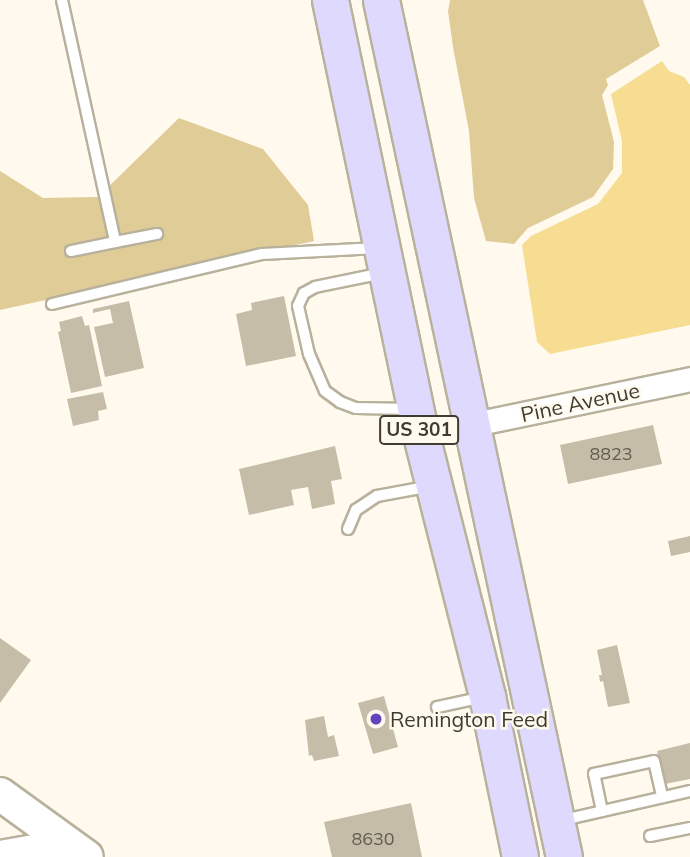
<!DOCTYPE html>
<html>
<head>
<meta charset="utf-8">
<style>
	body { margin:0 }
	#map { position:relative; width:690px; height:857px; overflow:hidden; background:#fffaed; font-family:Mulish,sans-serif }
	div>[style] { position:absolute }
	.green>* { inset:0; background:#e0cc96 }
	.water>* { inset:0; background:#f7dd91 }
	.building>* { inset:0; background:#c5bda8 }
	.roads { filter:drop-shadow(2px 0 #b8b19c) drop-shadow(-2px 0 #b8b19c) drop-shadow(0 2px #b8b19c) drop-shadow(0 -2px #b8b19c) }
	.service>* { height:10px; margin:-5px; padding:0 5px; transform-origin:5px; border-radius:5px; background:#fff }
	.minor>* { height:23px; margin:-11.5px; padding:0 11.5px; transform-origin:11.5px; border-radius:11.5px; background:#fff }
	.tertiary>* { height:28px; margin:-14px; padding:0 14px; transform-origin:14px; border-radius:14px; background:#fff }
	.secondary>* { height:32px; margin:-16px; padding:0 16px; transform-origin:16px; border-radius:16px; background:#fff }
	.primary>* { height:35px; margin:-17.5px; padding:0 17.5px; transform-origin:17.5px; border-radius:17.5px; background:#dfdafd }
	.dots>* { width:19px; height:19px; translate:-50% -50%; box-sizing:border-box; border:4px solid #fffaed; border-radius:50% }
	span { translate:-50% -50%; white-space:nowrap; text-align:center; line-height:1.15; -webkit-text-stroke:5px #fffaed; paint-order:stroke }
	.number-label { font-size:18px; color:#605c50 }
	.number-label span { -webkit-text-stroke-width:0 }
	.shield-label span { padding:2px 5px; background:#fffaed; border:2px solid; border-radius:5px; -webkit-text-stroke-width:0 }
	.shield-label { font-size:19px; color:#3e3b32; font-weight:700 }
	.street-label { font-size:21px; color:#3e3b32 }
	.poi-label { font-size:21px; color:#3e3b32 }
	.left { translate:0 -50%; text-align:left }
</style>
</head>
<body>
<div id="map">
	<div class="green">
		<div style="clip-path:polygon(450px 0,643px 0,660px 46px,606px 79px,608px 85px,602px 95px,614px 142px,613px 169px,593px 197px,528px 228px,514px 244px,486px 241px,474px 198px,469px 131px,453px 47px,448px 11px)"></div>
		<div style="clip-path:polygon(179px 118px,263px 149px,308px 205px,314px 241px,0 310px,0 171px,43px 198px,98px 197px)"></div>
	</div>
	<div class="water">
		<div style="clip-path:polygon(662px 61px,669px 71px,684px 77px,690px 85px,690px 325px,550px 354px,537px 342px,522px 245px,531px 236px,598px 204px,622px 173px,622px 141px,611px 94px)"></div>
	</div>
	<div class="building">
		<div style="clip-path:polygon(284px 296px,296px 356px,246px 366px,236px 314px,252px 310px,251px 303px)"></div>
		<div style="clip-path:polygon(129px 301px,144px 368px,105px 377px,94px 327px,113px 323px,110px 309px,93px 313px,93px 309px)"></div>
		<div style="clip-path:polygon(82px 316px,85px 326px,89px 325px,102px 386px,71px 393px,58px 332px,61px 331px,59px 322px)"></div>
		<div style="clip-path:polygon(103px 392px,107px 409px,98px 411px,99px 420px,73px 426px,67px 399px)"></div>
		<div style="clip-path:polygon(653px 425px,662px 464px,568px 484px,560px 445px)"></div>
		<div style="clip-path:polygon(335px 446px,342px 479px,331px 481px,335px 504px,312px 509px,308px 487px,291px 490px,294px 505px,249px 515px,239px 469px)"></div>
		<div style="clip-path:polygon(690px 536px,690px 552px,671px 556px,668px 541px)"></div>
		<div style="clip-path:polygon(0 638px,31px 660px,0 703px)"></div>
		<div style="clip-path:polygon(617px 645px,630px 703px,608px 707px,603px 681px,600px 682px,599px 675px,602px 675px,597px 650px)"></div>
		<div style="clip-path:polygon(384px 696px,398px 747px,373px 754px,358px 703px)"></div>
		<div style="clip-path:polygon(324px 716px,328px 737px,334px 735px,339px 756px,314px 761px,312px 755px,309px 756px,305px 720px)"></div>
		<div style="clip-path:polygon(690px 743px,690px 779px,665px 784px,657px 751px)"></div>
		<div style="clip-path:polygon(411px 803px,422px 857px,332px 857px,324px 822px)"></div>
	</div>
	<div class="roads">
		<div class="service">
			<div style="left:62px;top:0;width:248px;rotate:77.6deg"></div>
			<div style="left:115px;top:242px;width:45px;rotate:168.4deg"></div>
			<div style="left:115px;top:242px;width:43px;rotate:-10.8deg"></div>
			<div style="left:383px;top:273px;width:69px;rotate:168.4deg"></div>
			<div style="left:315px;top:287px;width:13px;rotate:151deg"></div>
			<div style="left:304px;top:293px;width:14px;rotate:115deg"></div>
			<div style="left:298px;top:306px;width:49px;rotate:77.1deg"></div>
			<div style="left:309px;top:354px;width:40px;rotate:66.6deg"></div>
			<div style="left:325px;top:391px;width:19px;rotate:36deg"></div>
			<div style="left:340px;top:402px;width:17px;rotate:21deg"></div>
			<div style="left:356px;top:408px;width:56px;rotate:1deg"></div>
			<div style="left:52px;top:304px;width:216px;rotate:-13.4deg"></div>
			<div style="left:262px;top:254px;width:116px;rotate:-3deg"></div>
			<div style="left:348px;top:529px;width:21px;rotate:-67deg"></div>
			<div style="left:356px;top:510px;width:25px;rotate:-34deg"></div>
			<div style="left:377px;top:496px;width:55px;rotate:-10.5deg"></div>
			<div style="left:437px;top:707px;width:48px;rotate:-12deg"></div>
			<div style="left:602px;top:811px;width:38px;rotate:-102deg"></div>
			<div style="left:594px;top:774px;width:61px;rotate:-12.2deg"></div>
			<div style="left:654px;top:761px;width:37px;rotate:77deg"></div>
			<div style="left:559px;top:821px;width:134px;rotate:-12.9deg"></div>
			<div style="left:650px;top:836px;width:41px;rotate:-11.3deg"></div>
		</div>
		<div class="minor">
			<div style="left:470px;top:425px;width:225px;rotate:-11.8deg"></div>
		</div>
		<div class="tertiary">
			<div style="left:0;top:855px;width:68px;rotate:-10.2deg"></div>
		</div>
		<div class="secondary">
			<div style="left:0;top:794px;width:107px;rotate:35.9deg"></div>
		</div>
		<div class="primary">
			<div style="left:330px;top:0;width:444px;rotate:78.2deg"></div>
			<div style="left:421px;top:435px;width:269px;rotate:75.8deg"></div>
			<div style="left:487px;top:696px;width:164px;rotate:78.4deg"></div>
			<div style="left:381px;top:0;width:876px;rotate:77.95deg"></div>
		</div>
	</div>
	<div class="dots">
		<div style="left:376px;top:719px;background:#6543bc"></div>
	</div>
	<div class="number-label">
		<span style="left:611px;top:454px">8823</span>
		<span style="left:373px;top:839px">8630</span>
	</div>
	<div class="shield-label">
		<span style="left:419px;top:430px">US 301</span>
	</div>
	<div class="street-label">
		<span style="left:580px;top:402px;rotate:-12deg">Pine Avenue</span>
	</div>
	<div class="poi-label">
		<span class="left" style="left:390px;top:719px">Remington Feed</span>
	</div>
</div>
</body>
</html>
